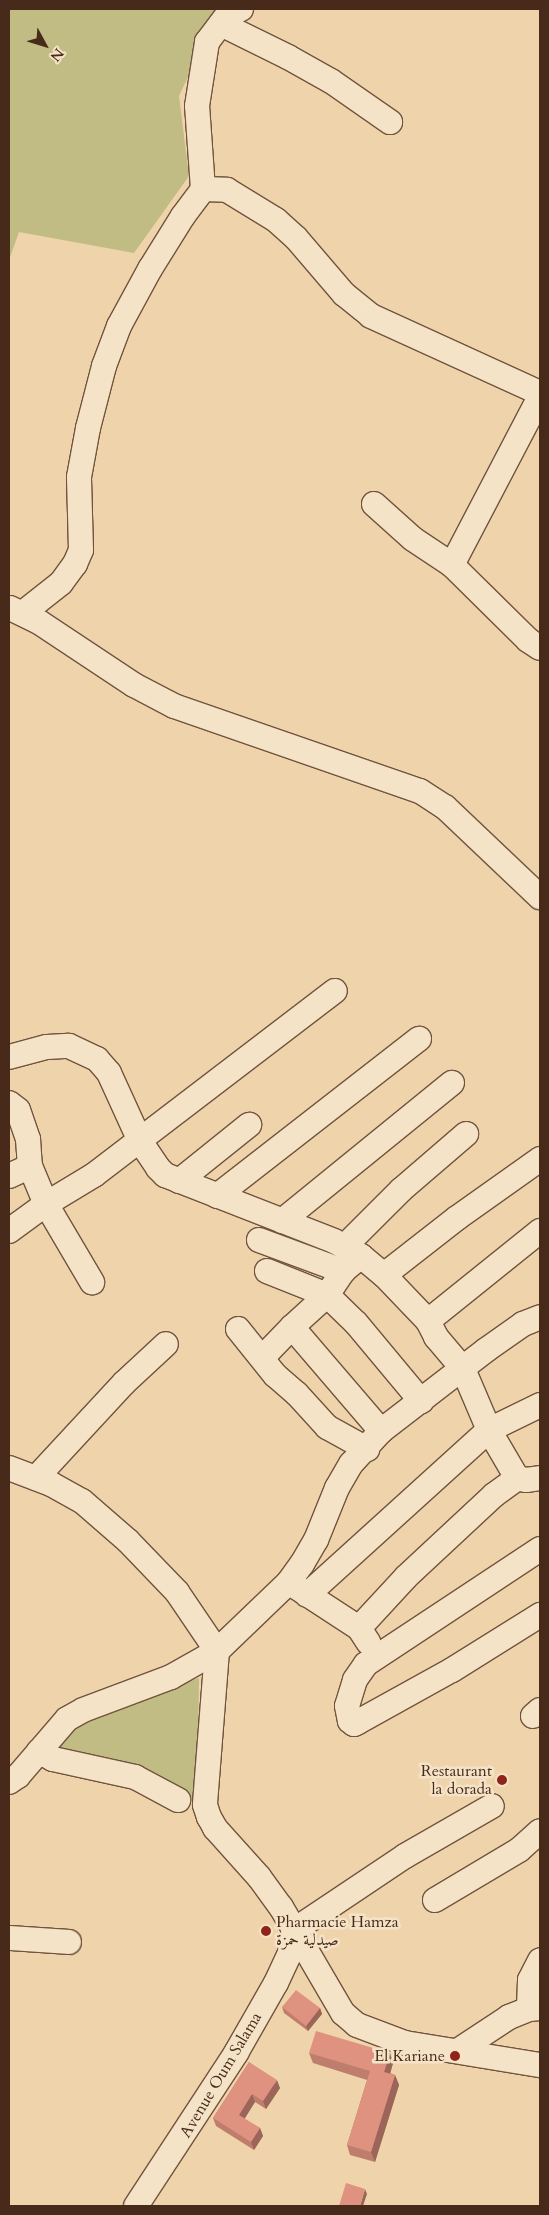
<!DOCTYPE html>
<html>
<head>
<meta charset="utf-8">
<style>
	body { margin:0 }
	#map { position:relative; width:549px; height:2215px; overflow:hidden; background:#efd4ab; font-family:Cardo,Amiri,serif }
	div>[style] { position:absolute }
	.green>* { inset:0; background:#c1bb84 }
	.roads { filter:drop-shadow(1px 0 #71543e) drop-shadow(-1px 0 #71543e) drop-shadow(0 1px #71543e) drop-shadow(0 -1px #71543e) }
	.minor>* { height:24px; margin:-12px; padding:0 12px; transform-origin:12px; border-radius:12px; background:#f5e3c8 }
	.wall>* { inset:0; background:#bf7e6d }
	.shaded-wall>* { inset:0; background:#9b6659 }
	.building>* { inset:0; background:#de927f }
	.dots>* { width:14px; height:14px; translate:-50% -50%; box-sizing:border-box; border:2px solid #f5e3c8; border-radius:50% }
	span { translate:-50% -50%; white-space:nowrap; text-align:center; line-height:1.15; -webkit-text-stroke:5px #f5e3c8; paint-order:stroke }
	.poi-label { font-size:16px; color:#472a1a }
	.right { translate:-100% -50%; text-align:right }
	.left { translate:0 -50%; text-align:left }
	.street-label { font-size:16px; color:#472a1a }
	.frame { position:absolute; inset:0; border:10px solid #472a1a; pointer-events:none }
	.north { position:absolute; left:20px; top:20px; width:50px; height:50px; -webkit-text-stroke:4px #f5e3c8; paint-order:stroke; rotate:129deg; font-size:14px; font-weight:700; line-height:20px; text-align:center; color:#472a1a }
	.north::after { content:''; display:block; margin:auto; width:18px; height:22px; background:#472a1a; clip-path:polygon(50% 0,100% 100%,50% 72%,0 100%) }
</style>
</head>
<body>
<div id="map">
	<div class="green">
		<div style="clip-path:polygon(9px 9px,225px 9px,218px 14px,179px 96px,189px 176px,134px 253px,19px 232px,9px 260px)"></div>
		<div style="clip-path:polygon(199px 1678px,197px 1802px,124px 1765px,51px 1746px,86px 1714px)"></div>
	</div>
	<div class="roads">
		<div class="minor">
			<div style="left:221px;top:24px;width:75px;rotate:26.2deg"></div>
			<div style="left:288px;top:57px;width:49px;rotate:29.2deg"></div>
			<div style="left:331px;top:81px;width:72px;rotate:34.8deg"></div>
			<div style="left:203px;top:189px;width:24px;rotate:2deg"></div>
			<div style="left:227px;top:190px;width:57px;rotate:31.5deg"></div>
			<div style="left:276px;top:220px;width:27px;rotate:42deg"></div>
			<div style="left:296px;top:238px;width:74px;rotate:49.4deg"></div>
			<div style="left:344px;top:294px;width:35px;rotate:39deg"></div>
			<div style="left:371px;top:316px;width:186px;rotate:24.5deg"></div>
			<div style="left:374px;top:504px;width:52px;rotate:41.9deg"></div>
			<div style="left:413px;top:539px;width:47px;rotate:33.7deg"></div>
			<div style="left:452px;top:565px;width:107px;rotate:44.6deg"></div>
			<div style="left:528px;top:640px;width:14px;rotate:34deg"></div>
			<div style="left:452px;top:565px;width:190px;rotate:-62.4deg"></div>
			<div style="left:10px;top:608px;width:32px;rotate:26deg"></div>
			<div style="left:39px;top:622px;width:114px;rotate:33.6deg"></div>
			<div style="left:134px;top:685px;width:45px;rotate:27.7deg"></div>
			<div style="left:174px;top:706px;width:260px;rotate:19.1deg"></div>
			<div style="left:420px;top:791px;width:30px;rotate:33deg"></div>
			<div style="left:445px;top:807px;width:131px;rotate:43.5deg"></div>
			<div style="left:23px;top:613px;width:48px;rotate:-38.3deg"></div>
			<div style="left:61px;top:583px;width:24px;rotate:-54deg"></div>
			<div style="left:75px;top:564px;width:15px;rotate:-67deg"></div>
			<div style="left:81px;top:550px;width:73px;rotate:-91.6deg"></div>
			<div style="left:79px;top:477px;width:50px;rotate:-79.6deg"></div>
			<div style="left:88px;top:428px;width:64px;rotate:-75.5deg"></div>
			<div style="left:104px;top:366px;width:43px;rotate:-69.4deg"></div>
			<div style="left:119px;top:326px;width:65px;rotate:-61.5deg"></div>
			<div style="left:150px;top:269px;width:62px;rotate:-58.1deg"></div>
			<div style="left:183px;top:216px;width:34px;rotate:-53deg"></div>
			<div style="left:203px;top:189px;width:83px;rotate:-94.1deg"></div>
			<div style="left:197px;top:106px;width:65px;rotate:-81.1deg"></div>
			<div style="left:207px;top:42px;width:31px;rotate:-53deg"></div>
			<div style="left:226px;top:17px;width:17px;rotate:-28deg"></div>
			<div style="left:9px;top:1057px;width:39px;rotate:-15deg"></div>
			<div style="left:47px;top:1047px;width:22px;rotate:-3deg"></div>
			<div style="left:69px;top:1046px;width:31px;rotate:25deg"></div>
			<div style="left:97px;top:1059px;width:18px;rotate:49deg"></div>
			<div style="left:109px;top:1073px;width:75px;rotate:65.5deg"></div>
			<div style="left:140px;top:1141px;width:32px;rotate:56deg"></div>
			<div style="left:158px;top:1168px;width:10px;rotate:45deg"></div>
			<div style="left:165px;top:1175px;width:181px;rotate:21.3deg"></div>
			<div style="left:334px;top:1241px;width:31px;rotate:29deg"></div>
			<div style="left:361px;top:1256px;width:30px;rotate:40deg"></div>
			<div style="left:384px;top:1275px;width:64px;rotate:46.3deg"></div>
			<div style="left:428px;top:1321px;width:18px;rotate:63deg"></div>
			<div style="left:436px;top:1337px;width:42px;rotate:49.8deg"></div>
			<div style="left:463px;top:1369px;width:66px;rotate:66.9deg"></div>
			<div style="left:489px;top:1430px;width:56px;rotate:59.7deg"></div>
			<div style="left:517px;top:1478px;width:9px;rotate:13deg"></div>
			<div style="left:526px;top:1480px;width:14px;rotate:-8deg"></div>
			<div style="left:9px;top:1103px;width:11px;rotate:38deg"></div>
			<div style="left:18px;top:1110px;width:31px;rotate:71deg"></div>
			<div style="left:28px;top:1139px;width:27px;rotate:86deg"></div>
			<div style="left:30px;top:1166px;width:41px;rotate:67.2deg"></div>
			<div style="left:46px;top:1204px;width:91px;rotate:59.5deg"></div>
			<div style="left:9px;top:1176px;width:23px;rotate:-25deg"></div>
			<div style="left:179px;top:1181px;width:90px;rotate:-38.7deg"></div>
			<div style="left:217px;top:1196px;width:256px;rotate:-37.9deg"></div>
			<div style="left:282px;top:1221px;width:219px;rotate:-39.1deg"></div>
			<div style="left:9px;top:1231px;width:46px;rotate:-36.1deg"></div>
			<div style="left:46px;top:1204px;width:56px;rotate:-31.1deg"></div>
			<div style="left:94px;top:1175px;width:303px;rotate:-37.4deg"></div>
			<div style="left:259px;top:1240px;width:90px;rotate:20.3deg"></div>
			<div style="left:344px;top:1247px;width:81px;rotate:-45deg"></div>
			<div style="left:401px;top:1190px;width:86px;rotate:-40.7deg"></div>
			<div style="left:267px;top:1271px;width:65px;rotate:21.8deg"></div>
			<div style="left:327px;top:1295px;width:40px;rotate:44deg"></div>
			<div style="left:356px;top:1323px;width:102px;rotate:50.2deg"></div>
			<div style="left:384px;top:1275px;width:93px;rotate:-38deg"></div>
			<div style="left:457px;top:1218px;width:102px;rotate:-35.4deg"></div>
			<div style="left:428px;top:1321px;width:144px;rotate:-38.8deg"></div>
			<div style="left:292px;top:1327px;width:137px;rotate:49.4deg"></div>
			<div style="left:238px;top:1329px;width:59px;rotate:51.2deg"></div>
			<div style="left:275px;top:1375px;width:29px;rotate:41deg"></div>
			<div style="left:297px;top:1394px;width:45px;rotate:47.7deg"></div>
			<div style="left:327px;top:1427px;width:46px;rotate:28.8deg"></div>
			<div style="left:263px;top:1357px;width:42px;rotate:-46deg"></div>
			<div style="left:292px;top:1327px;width:47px;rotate:-42.4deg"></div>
			<div style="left:327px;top:1295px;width:29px;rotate:-56deg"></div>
			<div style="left:343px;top:1271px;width:23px;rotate:-40deg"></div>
			<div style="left:9px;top:1468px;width:45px;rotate:20.9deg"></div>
			<div style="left:51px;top:1484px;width:35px;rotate:29deg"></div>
			<div style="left:82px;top:1501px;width:61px;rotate:41deg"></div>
			<div style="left:128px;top:1541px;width:71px;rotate:46.1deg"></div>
			<div style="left:177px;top:1592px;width:71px;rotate:55.9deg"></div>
			<div style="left:217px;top:1651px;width:154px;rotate:94.5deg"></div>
			<div style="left:205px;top:1805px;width:13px;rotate:72deg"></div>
			<div style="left:209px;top:1817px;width:13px;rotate:61deg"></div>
			<div style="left:215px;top:1828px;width:66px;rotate:48.1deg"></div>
			<div style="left:259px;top:1877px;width:37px;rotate:54deg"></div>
			<div style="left:281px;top:1907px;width:123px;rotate:59.7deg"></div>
			<div style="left:343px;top:2013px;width:18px;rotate:41deg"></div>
			<div style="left:357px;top:2025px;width:51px;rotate:20.6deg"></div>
			<div style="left:405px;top:2043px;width:137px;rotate:9.3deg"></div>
			<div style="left:36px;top:1478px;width:129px;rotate:-47.2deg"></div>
			<div style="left:124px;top:1383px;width:57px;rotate:-42.9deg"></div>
			<div style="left:540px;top:1549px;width:209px;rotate:146.5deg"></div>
			<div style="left:366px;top:1664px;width:19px;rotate:125deg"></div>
			<div style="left:355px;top:1680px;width:27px;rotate:107deg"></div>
			<div style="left:347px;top:1706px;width:15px;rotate:79deg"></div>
			<div style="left:350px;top:1721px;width:5px;rotate:37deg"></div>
			<div style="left:354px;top:1724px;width:4px;rotate:-27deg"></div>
			<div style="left:358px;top:1722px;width:107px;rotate:-29deg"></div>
			<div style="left:452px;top:1670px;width:104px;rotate:-32deg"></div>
			<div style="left:296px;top:1587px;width:75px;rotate:33.1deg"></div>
			<div style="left:359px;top:1628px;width:17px;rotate:57deg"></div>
			<div style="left:307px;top:1595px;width:246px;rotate:-42.2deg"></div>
			<div style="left:489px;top:1430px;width:57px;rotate:-26.1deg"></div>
			<div style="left:359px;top:1628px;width:69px;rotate:-47.3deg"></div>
			<div style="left:406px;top:1577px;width:120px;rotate:-43deg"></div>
			<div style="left:494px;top:1495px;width:29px;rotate:-36deg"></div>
			<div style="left:533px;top:1716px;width:9px;rotate:-41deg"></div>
			<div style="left:39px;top:1751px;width:16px;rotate:30deg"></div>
			<div style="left:53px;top:1759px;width:84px;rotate:12.4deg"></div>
			<div style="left:135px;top:1777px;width:49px;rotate:28.1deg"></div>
			<div style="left:9px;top:1782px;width:11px;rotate:-34deg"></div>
			<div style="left:18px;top:1776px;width:75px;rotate:-49.3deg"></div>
			<div style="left:67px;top:1719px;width:18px;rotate:-29deg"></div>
			<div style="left:83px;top:1710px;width:94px;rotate:-20.6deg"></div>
			<div style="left:171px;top:1677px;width:53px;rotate:-29.5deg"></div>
			<div style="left:217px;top:1651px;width:98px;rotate:-43.8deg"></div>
			<div style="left:288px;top:1583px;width:24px;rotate:-54deg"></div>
			<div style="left:302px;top:1564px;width:28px;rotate:-60deg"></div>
			<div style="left:316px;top:1540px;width:56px;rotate:-68deg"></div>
			<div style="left:337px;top:1488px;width:28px;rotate:-60deg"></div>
			<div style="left:351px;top:1464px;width:45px;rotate:-47.7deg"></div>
			<div style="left:381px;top:1431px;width:133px;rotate:-37.6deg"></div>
			<div style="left:486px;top:1350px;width:45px;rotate:-35.1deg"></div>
			<div style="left:523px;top:1324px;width:18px;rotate:-22deg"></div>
			<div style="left:435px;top:1900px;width:98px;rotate:-30.8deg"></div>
			<div style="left:519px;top:1850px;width:28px;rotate:-42deg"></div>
			<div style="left:293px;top:1931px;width:135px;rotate:-33.8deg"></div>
			<div style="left:405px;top:1856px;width:100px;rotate:-29.9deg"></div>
			<div style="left:9px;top:1938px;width:60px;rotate:3.8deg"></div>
			<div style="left:529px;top:2009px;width:29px;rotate:-88deg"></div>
			<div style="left:530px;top:1980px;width:22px;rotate:-63deg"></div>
			<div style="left:459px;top:2050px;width:60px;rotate:-33.4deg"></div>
			<div style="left:509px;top:2017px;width:22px;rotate:-22deg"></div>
			<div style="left:529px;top:2009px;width:11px;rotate:-5deg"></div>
			<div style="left:136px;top:2206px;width:183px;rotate:-56.8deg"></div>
			<div style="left:236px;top:2053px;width:81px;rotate:-60.3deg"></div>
			<div style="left:276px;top:1983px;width:50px;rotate:-65deg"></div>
		</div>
	</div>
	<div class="wall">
		<div style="clip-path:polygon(282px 2007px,320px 2008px,322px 2014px,308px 2031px,284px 2013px)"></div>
		<div style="clip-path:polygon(309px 2053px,393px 2063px,390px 2073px,395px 2075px,399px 2085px,375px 2162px,350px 2155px,347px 2145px,367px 2080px,313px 2063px)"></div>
		<div style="clip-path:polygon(249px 2062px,280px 2088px,266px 2109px,255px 2102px,244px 2119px,260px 2128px,263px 2136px,254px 2150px,216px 2126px,213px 2118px)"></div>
	</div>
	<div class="shaded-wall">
		<div style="clip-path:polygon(320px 2008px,322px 2014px,308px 2031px,306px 2026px)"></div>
		<div style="clip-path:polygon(390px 2053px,393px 2063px,388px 2082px,384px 2072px)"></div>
		<div style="clip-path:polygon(395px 2075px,399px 2085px,375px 2162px,371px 2152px)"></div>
		<div style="clip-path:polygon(277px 2080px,280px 2088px,266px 2109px,263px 2101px)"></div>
		<div style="clip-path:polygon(252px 2094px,255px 2102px,242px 2123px,239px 2115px)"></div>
		<div style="clip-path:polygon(260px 2128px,263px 2136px,254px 2150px,251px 2142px)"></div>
		<div style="clip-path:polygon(365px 2189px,367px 2194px,363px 2206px,360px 2206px)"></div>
	</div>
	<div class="building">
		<div style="clip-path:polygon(296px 1990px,320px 2008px,306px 2026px,282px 2007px)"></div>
		<div style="clip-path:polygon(316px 2031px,390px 2053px,384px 2072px,395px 2075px,371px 2152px,347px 2145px,370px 2071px,309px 2053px)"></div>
		<div style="clip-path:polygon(249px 2062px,277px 2080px,263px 2101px,252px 2094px,239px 2115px,260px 2128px,251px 2142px,213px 2118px)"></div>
		<div style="clip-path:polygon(346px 2183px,365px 2189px,360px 2206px,339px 2206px)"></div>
	</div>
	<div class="dots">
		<div style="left:502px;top:1780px;background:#8f2418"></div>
		<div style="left:266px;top:1931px;background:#8f2418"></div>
		<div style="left:455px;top:2056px;background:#8f2418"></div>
	</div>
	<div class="poi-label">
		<span class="right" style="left:492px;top:1780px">Restaurant<br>la dorada</span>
		<span class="left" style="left:276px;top:1931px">Pharmacie Hamza<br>صيدلية حمزة</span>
		<span class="right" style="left:445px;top:2056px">El Kariane</span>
	</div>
	<div class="street-label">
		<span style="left:221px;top:2075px;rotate:-59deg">Avenue Oum Salama</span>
	</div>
	<div class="frame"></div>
	<div class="north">N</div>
</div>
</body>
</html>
